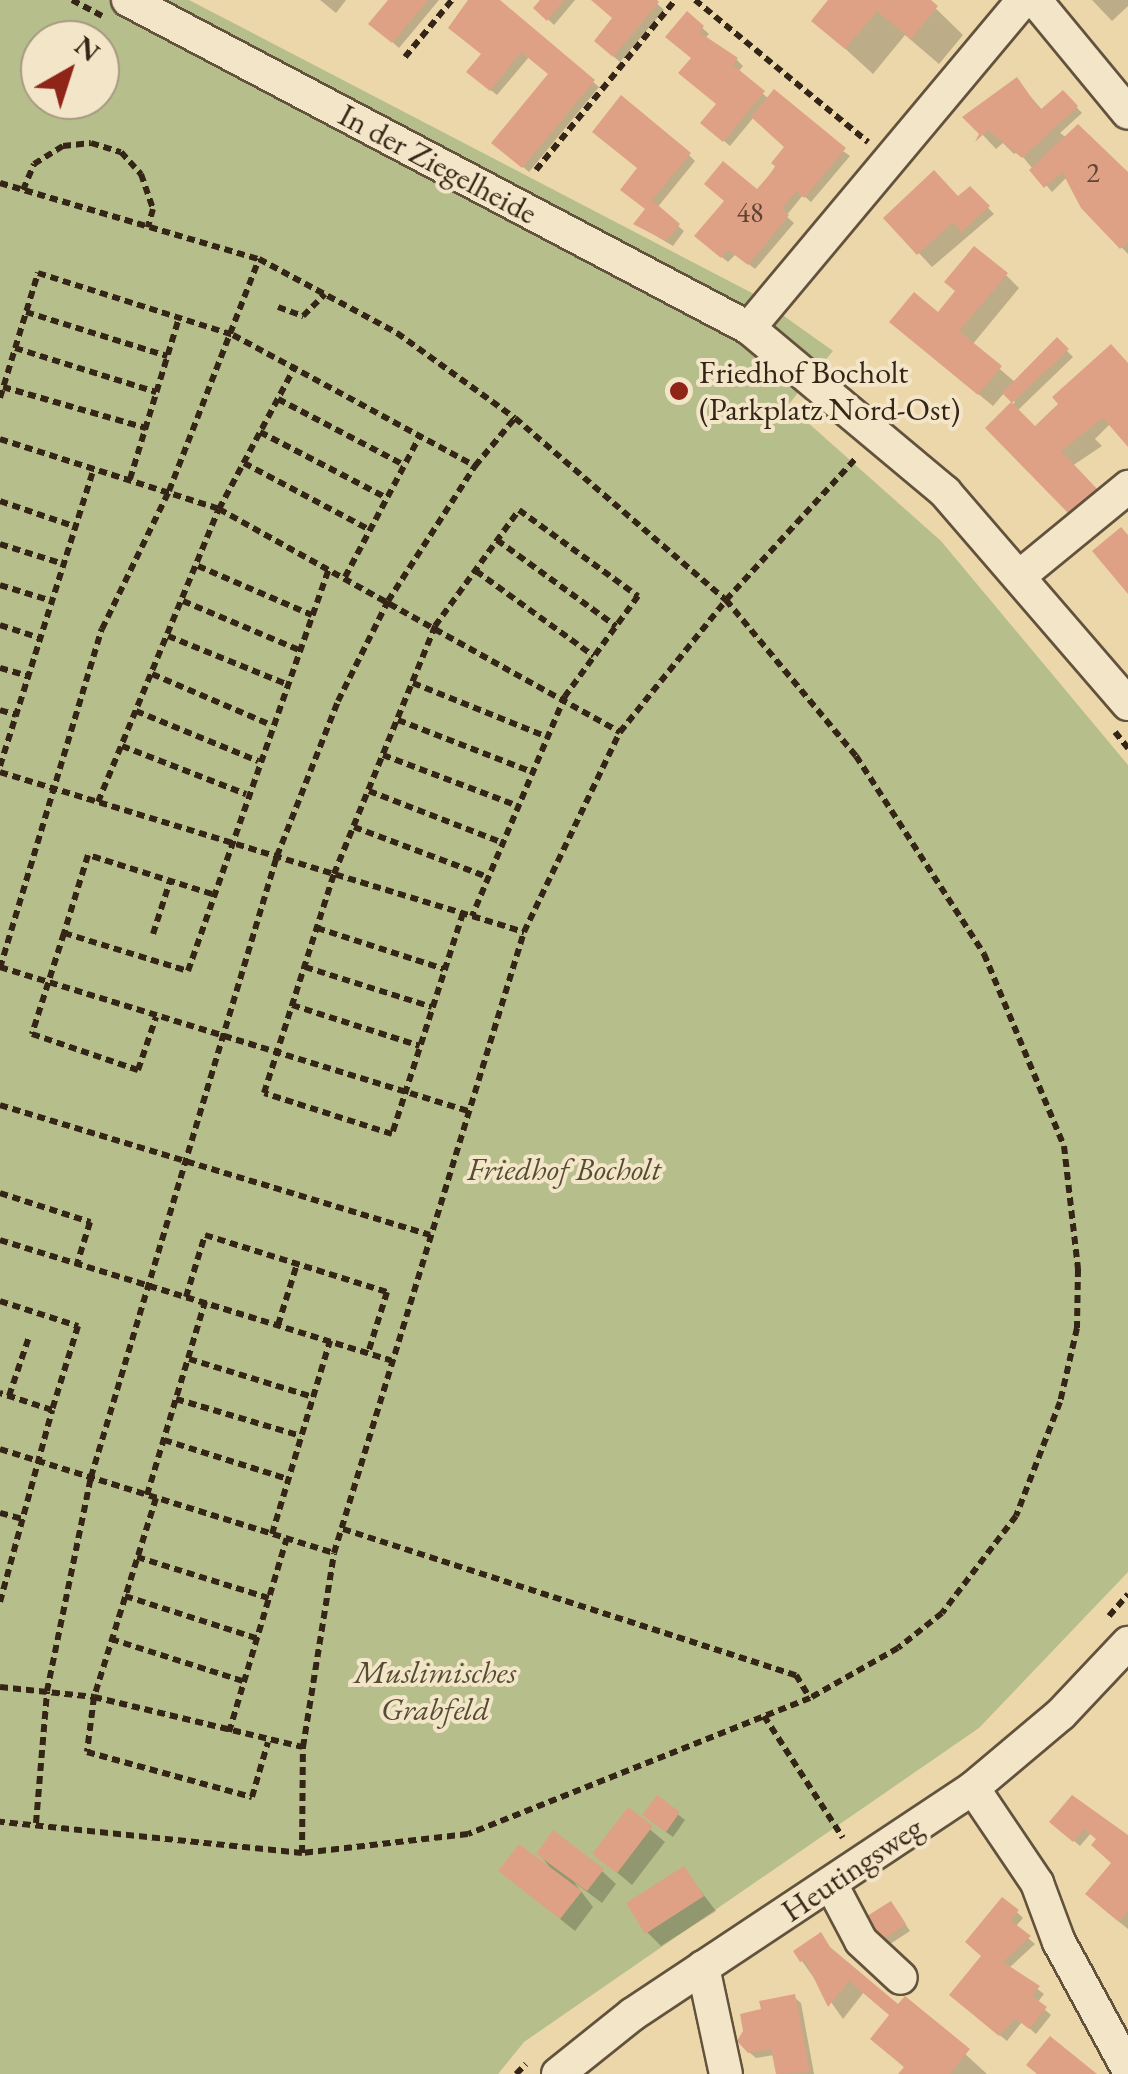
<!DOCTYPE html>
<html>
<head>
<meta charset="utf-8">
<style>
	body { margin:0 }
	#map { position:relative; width:1128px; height:2074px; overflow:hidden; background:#ecd7ab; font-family:"EB Garamond",serif }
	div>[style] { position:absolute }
	.green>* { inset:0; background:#b6bf8b }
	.shadow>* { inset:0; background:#0003 }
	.building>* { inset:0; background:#dfa186 }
	.path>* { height:6px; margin-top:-3px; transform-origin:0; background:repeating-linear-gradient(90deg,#352517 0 8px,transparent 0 13px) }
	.roads { filter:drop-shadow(2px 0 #63523c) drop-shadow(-2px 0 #63523c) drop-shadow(0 2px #63523c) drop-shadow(0 -2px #63523c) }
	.minor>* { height:32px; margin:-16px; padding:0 16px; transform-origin:16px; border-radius:16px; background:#f3e5c8 }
	.dots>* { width:28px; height:28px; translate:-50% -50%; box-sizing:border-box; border:5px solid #f3e5c8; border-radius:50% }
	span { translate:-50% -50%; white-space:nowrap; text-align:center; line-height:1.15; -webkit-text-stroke:8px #f3e5c8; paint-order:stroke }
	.number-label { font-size:28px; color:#604433 }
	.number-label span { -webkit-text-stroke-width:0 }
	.street-label { font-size:32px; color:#352517 }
	.poi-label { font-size:32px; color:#352517 }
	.left { translate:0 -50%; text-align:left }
	.park-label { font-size:32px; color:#554c34; font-style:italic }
	.north { position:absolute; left:20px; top:20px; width:100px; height:100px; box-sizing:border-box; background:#f3e5c8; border:2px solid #a79881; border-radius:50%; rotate:39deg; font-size:28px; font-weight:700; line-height:40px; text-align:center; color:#352517 }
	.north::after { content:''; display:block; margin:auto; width:35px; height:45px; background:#8f2418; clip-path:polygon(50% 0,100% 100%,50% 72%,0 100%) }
</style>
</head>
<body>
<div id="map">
	<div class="green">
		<div style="clip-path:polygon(evenodd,0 0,189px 0,752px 293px,833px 351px,788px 405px,941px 541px,1128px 765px,1128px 1572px,979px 1728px,524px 2042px,498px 2074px,0 2074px,0 0,40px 40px,100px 40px,100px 100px,40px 100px,40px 40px)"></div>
	</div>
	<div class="shadow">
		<div style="clip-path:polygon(320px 0,346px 0,336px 13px)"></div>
		<div style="clip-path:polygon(391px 0,439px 0,399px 48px,378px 29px)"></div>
		<div style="clip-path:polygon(472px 0,496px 0,599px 87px,529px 172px,501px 148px,551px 75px,529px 57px,497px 95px,475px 78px,484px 54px)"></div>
		<div style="clip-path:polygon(540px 0,575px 0,554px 25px,536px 8px)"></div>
		<div style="clip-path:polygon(593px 0,653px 0,664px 10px,620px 62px,603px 47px,615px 19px)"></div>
		<div style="clip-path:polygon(832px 0,927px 0,963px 35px,939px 64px,905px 35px,873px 74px,815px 21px)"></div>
		<div style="clip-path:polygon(1092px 0,1128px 0,1128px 6px,1112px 21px)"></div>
		<div style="clip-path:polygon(687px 14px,709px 34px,704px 39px,737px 60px,743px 66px,738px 72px,769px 99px,850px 156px,811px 202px,803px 195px,786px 216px,794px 223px,755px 269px,736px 254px,728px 262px,703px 242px,758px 192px,788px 147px,754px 117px,730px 146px,710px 129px,719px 104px,694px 58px)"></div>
		<div style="clip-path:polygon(1017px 81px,1043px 111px,1063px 93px,1082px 113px,1060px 133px,1128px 180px,1128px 254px,1083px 207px,1067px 177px,1052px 192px,1018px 151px,1014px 154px,1003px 143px,996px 149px,966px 117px)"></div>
		<div style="clip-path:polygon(689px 155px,695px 161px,657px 208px,684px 231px,673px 246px,636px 224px,647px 210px,640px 169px)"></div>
		<div style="clip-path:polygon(970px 189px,994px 214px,932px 267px,886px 218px,959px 199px)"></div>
		<div style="clip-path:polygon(1006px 275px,1019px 288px,972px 345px,1016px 383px,1057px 341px,1073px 357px,1017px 411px,1035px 430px,1128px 365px,1128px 443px,1111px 423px,1095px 439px,1102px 446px,1072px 466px,988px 428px,1015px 402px,1005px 392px,993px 406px,906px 335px)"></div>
		<div style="clip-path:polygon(657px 1798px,685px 1820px,673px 1837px,651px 1821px)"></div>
		<div style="clip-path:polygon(1073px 1798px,1128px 1841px,1128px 1929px,1102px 1908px,1114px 1864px,1099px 1840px,1091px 1833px,1080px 1846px,1059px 1828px)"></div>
		<div style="clip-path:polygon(628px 1811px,665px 1842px,632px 1885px,595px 1854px)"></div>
		<div style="clip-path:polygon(539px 1854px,602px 1871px,616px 1884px,602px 1903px,574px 1882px,593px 1907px,575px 1931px,501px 1871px,557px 1876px)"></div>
		<div style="clip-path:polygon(684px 1869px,716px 1911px,661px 1946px,647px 1932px)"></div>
		<div style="clip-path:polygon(896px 1910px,910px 1931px,890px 1944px,884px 1938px)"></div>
		<div style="clip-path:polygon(1017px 1912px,1023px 1918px,1015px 1927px,1035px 1944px,1009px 1968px,1044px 1994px,1037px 2003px,1051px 2015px,1036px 2034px,1022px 2022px,1007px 2041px,958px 2001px,984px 1956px,974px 1948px)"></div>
		<div style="clip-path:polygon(821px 1935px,834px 1955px,899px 2008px,905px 1999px,987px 2074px,901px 2074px,906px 2069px,874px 2038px,892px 2015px,864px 1992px,843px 2019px,802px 1961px)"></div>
		<div style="clip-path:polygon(794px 1997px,801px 2003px,814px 2074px,778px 2074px,774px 2055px,756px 2058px,749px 2052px,764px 2011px)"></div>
	</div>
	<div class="building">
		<div style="clip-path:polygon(388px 0,428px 0,392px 43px,368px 24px)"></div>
		<div style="clip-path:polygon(468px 0,500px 0,595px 80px,522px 168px,491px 143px,548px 74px,521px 52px,490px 91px,466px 72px,481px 54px,448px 28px)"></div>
		<div style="clip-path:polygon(540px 0,564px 0,547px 21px,533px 8px)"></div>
		<div style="clip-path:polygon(591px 0,657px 0,659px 2px,613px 57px,594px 41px,612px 18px)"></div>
		<div style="clip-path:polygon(828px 0,931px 0,938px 6px,911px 39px,877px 11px,845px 49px,811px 21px)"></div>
		<div style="clip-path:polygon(687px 11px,704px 26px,699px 32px,738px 58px,733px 65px,765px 91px,723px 142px,700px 123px,716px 104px,678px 73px,691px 58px,665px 37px)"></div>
		<div style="clip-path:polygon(1017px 77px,1040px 110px,1063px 90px,1078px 106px,1022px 158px,988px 130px,975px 142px,979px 134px,962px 117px)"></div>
		<div style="clip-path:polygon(774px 89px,846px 148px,804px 198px,796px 191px,782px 209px,789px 215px,748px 265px,728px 250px,721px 258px,694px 236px,724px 201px,704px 184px,723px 161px,757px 189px,776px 167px,771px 163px,784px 147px,751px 117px)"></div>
		<div style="clip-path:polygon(621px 95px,691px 153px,652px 200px,680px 224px,666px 241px,633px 224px,645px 209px,620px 190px,637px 168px,592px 132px)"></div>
		<div style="clip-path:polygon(1078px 124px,1128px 172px,1128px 242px,1120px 249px,1081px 208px,1062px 172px,1044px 188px,1029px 170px)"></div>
		<div style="clip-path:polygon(934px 170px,958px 196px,970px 186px,990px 206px,961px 232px,953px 222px,917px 255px,883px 218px)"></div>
		<div style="clip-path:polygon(974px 246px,1008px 273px,959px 331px,1002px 366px,978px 395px,889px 322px,914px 292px,938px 312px,955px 291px,944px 282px)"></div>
		<div style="clip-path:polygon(1057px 337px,1069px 349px,1012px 403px,1035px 426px,1058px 404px,1052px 397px,1111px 344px,1128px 363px,1128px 447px,1103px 418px,1061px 451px,1101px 493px,1072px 517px,985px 428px,1011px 402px,1002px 393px)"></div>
		<div style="clip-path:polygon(1121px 527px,1128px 535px,1128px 594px,1092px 551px)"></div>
		<div style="clip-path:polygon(657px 1795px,680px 1812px,666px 1832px,642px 1815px)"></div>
		<div style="clip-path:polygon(1072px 1795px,1128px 1835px,1128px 1911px,1119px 1922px,1085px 1894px,1111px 1863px,1091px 1845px,1096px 1839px,1084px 1829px,1073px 1842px,1049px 1822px)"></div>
		<div style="clip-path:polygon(628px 1807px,653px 1826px,617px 1873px,592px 1854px)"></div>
		<div style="clip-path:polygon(553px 1830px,604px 1869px,587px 1891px,536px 1854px)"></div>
		<div style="clip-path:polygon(519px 1844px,582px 1891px,560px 1919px,498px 1871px)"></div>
		<div style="clip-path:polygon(684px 1866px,704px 1896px,645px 1934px,626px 1903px)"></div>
		<div style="clip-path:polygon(1002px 1897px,1019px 1910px,1010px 1920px,1031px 1936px,1003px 1962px,1040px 1986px,1032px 1996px,1047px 2007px,1029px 2029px,1015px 2018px,999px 2036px,949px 1995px,981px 1956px,965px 1942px)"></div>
		<div style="clip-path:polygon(891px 1901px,906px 1924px,882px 1940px,867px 1916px)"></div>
		<div style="clip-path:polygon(821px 1932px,830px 1947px,898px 2004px,905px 1996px,970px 2049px,950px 2074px,898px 2074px,904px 2067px,870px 2039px,889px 2015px,849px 1981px,828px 2007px,805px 1960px,800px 1962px,793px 1951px)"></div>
		<div style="clip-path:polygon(795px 1994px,810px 2072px,776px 2074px,771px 2049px,748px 2053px,737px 2041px,743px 2031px,740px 2014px,761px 2009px,759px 2001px)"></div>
		<div style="clip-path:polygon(1050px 2036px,1097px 2074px,1037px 2074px,1026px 2065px)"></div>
	</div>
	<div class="path">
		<div style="left:72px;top:0;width:34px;rotate:28deg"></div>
		<div style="left:695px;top:0;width:224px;rotate:39.4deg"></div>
		<div style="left:405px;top:57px;width:74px;rotate:-50.5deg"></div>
		<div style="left:536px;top:170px;width:220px;rotate:-50.7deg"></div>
		<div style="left:0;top:183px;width:270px;rotate:16.4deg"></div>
		<div style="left:259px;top:259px;width:157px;rotate:28.2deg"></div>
		<div style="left:397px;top:333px;width:145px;rotate:35.8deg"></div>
		<div style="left:515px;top:418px;width:279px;rotate:40.8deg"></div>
		<div style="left:726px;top:600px;width:203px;rotate:50.2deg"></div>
		<div style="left:856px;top:756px;width:236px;rotate:57.1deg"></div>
		<div style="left:984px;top:954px;width:208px;rotate:67.4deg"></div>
		<div style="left:1064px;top:1146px;width:124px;rotate:83.5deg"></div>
		<div style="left:1078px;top:1269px;width:59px;rotate:91deg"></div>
		<div style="left:1077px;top:1328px;width:76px;rotate:102.9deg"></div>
		<div style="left:1060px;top:1402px;width:122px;rotate:111.1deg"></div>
		<div style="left:1016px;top:1516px;width:122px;rotate:127.3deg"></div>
		<div style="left:942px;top:1613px;width:56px;rotate:141.5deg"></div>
		<div style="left:898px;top:1648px;width:101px;rotate:150.4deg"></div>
		<div style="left:810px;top:1698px;width:368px;rotate:158.3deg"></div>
		<div style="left:468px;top:1834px;width:167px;rotate:173.5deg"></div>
		<div style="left:302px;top:1853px;width:304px;rotate:-174.1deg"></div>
		<div style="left:23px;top:190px;width:28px;rotate:-67deg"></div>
		<div style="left:34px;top:164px;width:34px;rotate:-32deg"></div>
		<div style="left:63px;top:146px;width:28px;rotate:-6deg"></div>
		<div style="left:91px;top:143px;width:31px;rotate:17deg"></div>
		<div style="left:121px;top:152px;width:30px;rotate:48deg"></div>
		<div style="left:141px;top:174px;width:37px;rotate:71deg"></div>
		<div style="left:153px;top:209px;width:19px;rotate:106deg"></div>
		<div style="left:278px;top:307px;width:27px;rotate:20deg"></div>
		<div style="left:303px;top:316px;width:31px;rotate:-45deg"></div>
		<div style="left:26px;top:312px;width:148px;rotate:17.3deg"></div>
		<div style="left:15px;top:348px;width:148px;rotate:17.3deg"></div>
		<div style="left:3px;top:387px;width:149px;rotate:16deg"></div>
		<div style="left:0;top:398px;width:131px;rotate:-73.1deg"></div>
		<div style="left:38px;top:273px;width:205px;rotate:17.6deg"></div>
		<div style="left:233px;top:335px;width:275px;rotate:28.4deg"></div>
		<div style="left:278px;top:399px;width:142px;rotate:27.6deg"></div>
		<div style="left:260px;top:432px;width:143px;rotate:27.5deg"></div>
		<div style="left:0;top:439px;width:230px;rotate:17.7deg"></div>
		<div style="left:219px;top:509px;width:459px;rotate:29.1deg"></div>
		<div style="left:244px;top:463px;width:143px;rotate:28deg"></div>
		<div style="left:130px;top:479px;width:168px;rotate:-73.1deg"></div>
		<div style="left:0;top:501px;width:80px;rotate:18.9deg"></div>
		<div style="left:497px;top:540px;width:147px;rotate:35.9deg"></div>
		<div style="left:0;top:544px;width:67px;rotate:17.4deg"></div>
		<div style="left:198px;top:566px;width:124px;rotate:23.3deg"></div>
		<div style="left:476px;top:571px;width:145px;rotate:35.8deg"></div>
		<div style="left:345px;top:577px;width:162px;rotate:-62deg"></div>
		<div style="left:0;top:585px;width:54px;rotate:17.1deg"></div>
		<div style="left:183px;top:601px;width:126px;rotate:22.9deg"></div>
		<div style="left:0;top:625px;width:42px;rotate:18deg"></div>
		<div style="left:168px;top:636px;width:127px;rotate:22.1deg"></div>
		<div style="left:0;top:668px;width:29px;rotate:16deg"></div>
		<div style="left:152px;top:674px;width:129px;rotate:23.2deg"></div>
		<div style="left:413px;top:683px;width:144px;rotate:21.9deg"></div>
		<div style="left:0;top:710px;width:17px;rotate:17deg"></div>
		<div style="left:136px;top:711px;width:132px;rotate:22.3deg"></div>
		<div style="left:398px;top:720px;width:144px;rotate:21.2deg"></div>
		<div style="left:1115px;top:732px;width:21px;rotate:51deg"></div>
		<div style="left:122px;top:746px;width:133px;rotate:21.2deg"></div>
		<div style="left:383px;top:755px;width:144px;rotate:20.7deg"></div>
		<div style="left:0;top:766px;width:312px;rotate:-72.5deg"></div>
		<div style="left:0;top:772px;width:548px;rotate:16.98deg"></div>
		<div style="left:369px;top:791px;width:144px;rotate:21.2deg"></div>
		<div style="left:98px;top:802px;width:317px;rotate:-67.6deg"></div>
		<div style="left:219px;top:509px;width:163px;rotate:-61.9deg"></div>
		<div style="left:354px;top:827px;width:143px;rotate:20.5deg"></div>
		<div style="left:212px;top:894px;width:130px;rotate:-162.5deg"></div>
		<div style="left:88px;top:855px;width:82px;rotate:107.1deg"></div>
		<div style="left:64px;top:933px;width:130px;rotate:17deg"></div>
		<div style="left:188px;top:971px;width:427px;rotate:-70.7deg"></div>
		<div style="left:463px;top:913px;width:232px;rotate:107.8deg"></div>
		<div style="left:392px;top:1134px;width:134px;rotate:-162.2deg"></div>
		<div style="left:264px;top:1093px;width:230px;rotate:-72.3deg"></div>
		<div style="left:334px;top:874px;width:268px;rotate:-67.8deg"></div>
		<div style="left:435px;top:626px;width:143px;rotate:-54.1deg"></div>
		<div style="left:519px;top:510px;width:147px;rotate:35.9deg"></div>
		<div style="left:638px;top:596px;width:124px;rotate:126.1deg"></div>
		<div style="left:565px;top:696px;width:239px;rotate:112.9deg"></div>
		<div style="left:317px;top:928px;width:133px;rotate:17.9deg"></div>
		<div style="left:64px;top:933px;width:106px;rotate:107.6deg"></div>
		<div style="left:32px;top:1034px;width:112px;rotate:18.8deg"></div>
		<div style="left:138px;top:1070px;width:56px;rotate:-71.2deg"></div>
		<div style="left:153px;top:934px;width:56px;rotate:-72.2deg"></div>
		<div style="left:0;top:967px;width:491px;rotate:17.1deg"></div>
		<div style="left:305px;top:967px;width:133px;rotate:17.5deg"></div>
		<div style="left:0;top:968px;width:354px;rotate:-73.3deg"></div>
		<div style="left:102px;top:629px;width:153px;rotate:-64.1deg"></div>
		<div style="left:169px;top:491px;width:249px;rotate:-68.8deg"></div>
		<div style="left:292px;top:1005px;width:134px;rotate:17.8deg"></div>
		<div style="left:0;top:1105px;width:449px;rotate:16.8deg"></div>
		<div style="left:0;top:1193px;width:95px;rotate:17.9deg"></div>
		<div style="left:90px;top:1222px;width:44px;rotate:107.2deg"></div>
		<div style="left:0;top:1240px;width:409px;rotate:17.1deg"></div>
		<div style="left:186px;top:1297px;width:65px;rotate:-73deg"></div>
		<div style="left:205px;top:1235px;width:191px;rotate:17.4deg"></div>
		<div style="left:387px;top:1292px;width:64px;rotate:107.3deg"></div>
		<div style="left:0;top:1301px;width:82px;rotate:17.8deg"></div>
		<div style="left:78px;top:1326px;width:88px;rotate:107.2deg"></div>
		<div style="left:52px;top:1410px;width:55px;rotate:-161.9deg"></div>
		<div style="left:278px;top:1325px;width:64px;rotate:-72.7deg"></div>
		<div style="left:189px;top:1359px;width:130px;rotate:17deg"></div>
		<div style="left:9px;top:1396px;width:62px;rotate:-71.3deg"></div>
		<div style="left:176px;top:1399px;width:130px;rotate:16.5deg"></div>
		<div style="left:164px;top:1440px;width:130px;rotate:17.5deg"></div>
		<div style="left:0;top:1449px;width:350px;rotate:17.3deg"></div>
		<div style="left:147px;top:1495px;width:202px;rotate:-73.3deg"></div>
		<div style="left:156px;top:1498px;width:208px;rotate:107.3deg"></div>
		<div style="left:94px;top:1697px;width:55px;rotate:97.3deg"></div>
		<div style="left:87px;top:1752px;width:171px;rotate:15.3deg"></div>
		<div style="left:252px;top:1797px;width:57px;rotate:-73.8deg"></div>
		<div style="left:0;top:1513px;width:23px;rotate:15deg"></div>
		<div style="left:343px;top:1529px;width:476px;rotate:17.9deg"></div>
		<div style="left:796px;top:1675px;width:27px;rotate:59deg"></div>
		<div style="left:272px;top:1534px;width:202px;rotate:-73.3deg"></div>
		<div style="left:137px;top:1557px;width:138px;rotate:17.3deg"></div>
		<div style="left:125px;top:1596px;width:138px;rotate:17.8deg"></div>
		<div style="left:0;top:1602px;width:199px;rotate:-74.8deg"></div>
		<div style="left:1109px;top:1616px;width:29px;rotate:-49deg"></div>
		<div style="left:111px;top:1639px;width:139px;rotate:17.7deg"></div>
		<div style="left:0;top:1687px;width:95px;rotate:6.1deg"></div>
		<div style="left:94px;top:1697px;width:214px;rotate:13.5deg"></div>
		<div style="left:764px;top:1716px;width:145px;rotate:57.1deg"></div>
		<div style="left:229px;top:1732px;width:202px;rotate:-73.4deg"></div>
		<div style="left:36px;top:1823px;width:132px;rotate:-85.2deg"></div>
		<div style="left:47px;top:1691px;width:218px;rotate:-78.4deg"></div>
		<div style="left:91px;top:1477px;width:648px;rotate:-73.33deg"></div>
		<div style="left:277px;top:856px;width:167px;rotate:-68.5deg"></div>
		<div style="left:338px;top:701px;width:112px;rotate:-63.4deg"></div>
		<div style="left:388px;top:601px;width:161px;rotate:-57.2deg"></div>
		<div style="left:475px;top:466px;width:62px;rotate:-50.2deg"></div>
		<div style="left:302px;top:1853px;width:106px;rotate:-89.5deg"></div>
		<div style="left:303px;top:1747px;width:196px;rotate:-80.9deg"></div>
		<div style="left:334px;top:1553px;width:649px;rotate:-72.99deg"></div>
		<div style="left:524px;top:932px;width:222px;rotate:-64.4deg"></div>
		<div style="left:620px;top:732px;width:169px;rotate:-51.2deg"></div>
		<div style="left:726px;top:600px;width:194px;rotate:-47.5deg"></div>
		<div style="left:516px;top:2074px;width:14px;rotate:-45deg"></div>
	</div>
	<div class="roads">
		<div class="minor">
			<div style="left:128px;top:0;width:702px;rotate:27.84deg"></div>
			<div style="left:749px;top:328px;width:256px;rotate:39.9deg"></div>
			<div style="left:945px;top:492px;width:280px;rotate:49.2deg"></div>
			<div style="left:1035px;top:0;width:146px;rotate:50.5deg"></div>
			<div style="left:749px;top:328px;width:427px;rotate:-50.1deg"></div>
			<div style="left:1021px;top:575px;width:139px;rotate:-39.4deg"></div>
			<div style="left:973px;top:1788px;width:115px;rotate:56deg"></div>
			<div style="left:1037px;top:1883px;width:63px;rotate:69.6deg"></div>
			<div style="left:1059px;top:1942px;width:145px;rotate:61.5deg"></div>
			<div style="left:831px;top:1884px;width:64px;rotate:62.2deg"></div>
			<div style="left:861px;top:1941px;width:54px;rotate:42.8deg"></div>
			<div style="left:703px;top:1967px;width:109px;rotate:77.9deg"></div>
			<div style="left:558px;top:2074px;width:96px;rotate:-38.7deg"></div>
			<div style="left:633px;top:2014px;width:408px;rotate:-33.6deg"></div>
			<div style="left:973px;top:1788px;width:115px;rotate:-40.1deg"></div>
			<div style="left:1061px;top:1714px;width:98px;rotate:-46.7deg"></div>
		</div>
	</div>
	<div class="dots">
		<div style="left:679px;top:391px;background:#8f2418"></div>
	</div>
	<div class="number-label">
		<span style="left:1093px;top:172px">2</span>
		<span style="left:750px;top:212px">48</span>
	</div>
	<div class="street-label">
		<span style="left:438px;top:164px;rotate:28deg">In der Ziegelheide</span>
		<span style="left:852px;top:1869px;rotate:-34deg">Heutingsweg</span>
	</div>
	<div class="poi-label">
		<span class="left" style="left:699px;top:391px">Friedhof Bocholt<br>(Parkplatz Nord-Ost)</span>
	</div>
	<div class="park-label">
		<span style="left:564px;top:1169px">Friedhof Bocholt</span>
		<span style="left:435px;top:1691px">Muslimisches<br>Grabfeld</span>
	</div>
	<div class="north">N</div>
</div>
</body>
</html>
